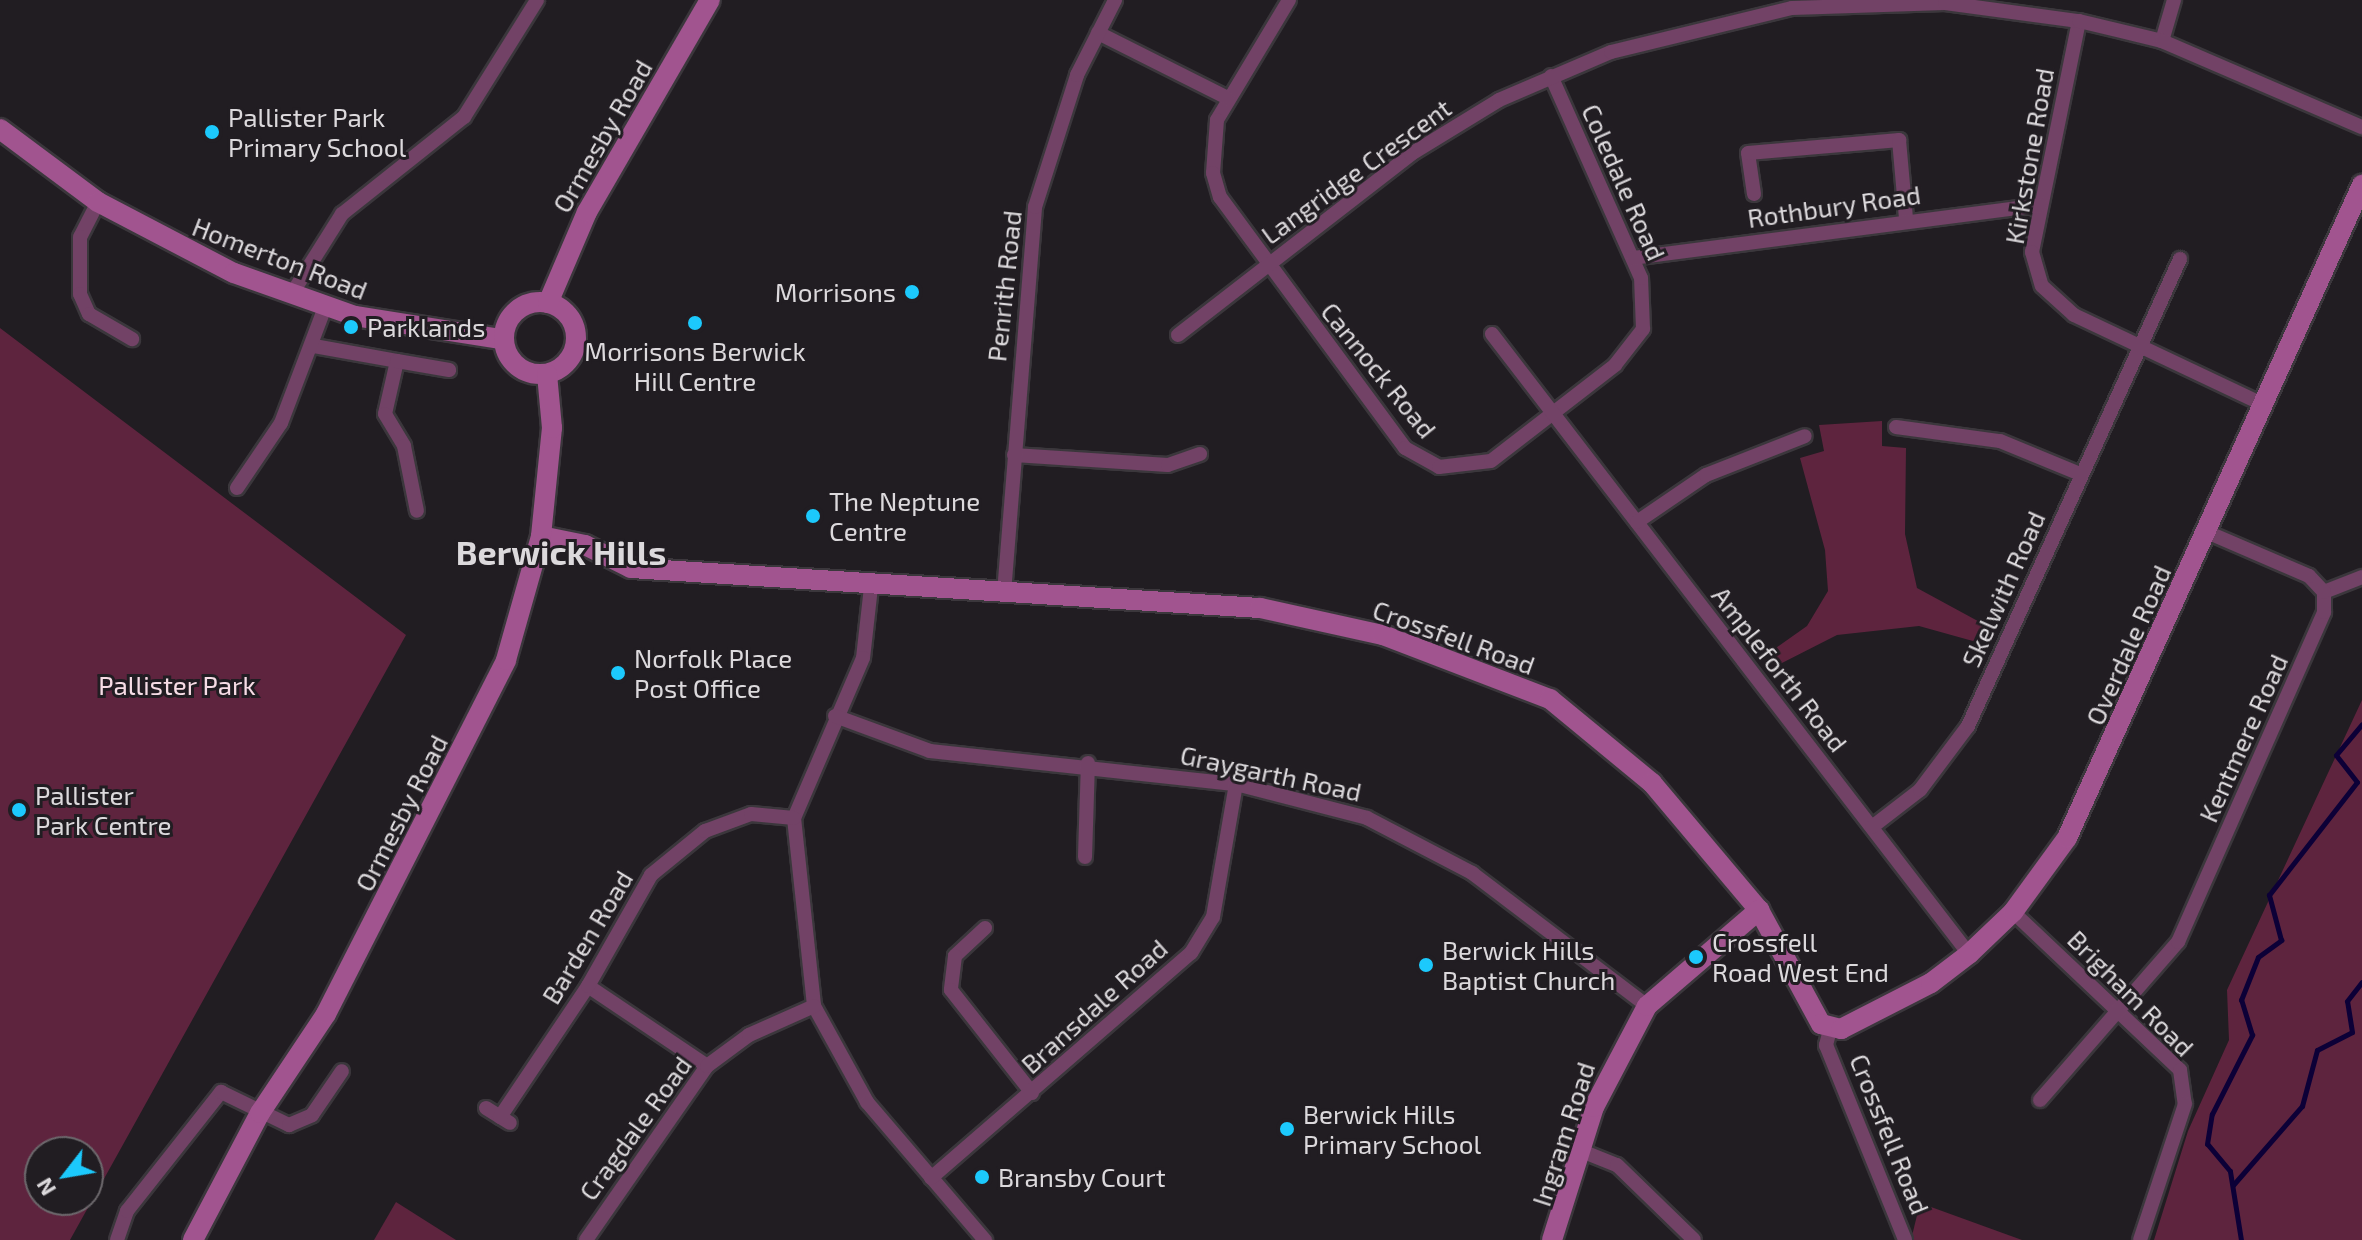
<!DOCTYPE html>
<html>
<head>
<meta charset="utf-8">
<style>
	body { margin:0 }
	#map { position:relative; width:2362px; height:1240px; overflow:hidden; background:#211d22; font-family:"Exo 2",sans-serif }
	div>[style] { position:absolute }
	.green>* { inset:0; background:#5e243e }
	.stream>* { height:5px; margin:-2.5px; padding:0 2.5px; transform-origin:2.5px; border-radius:2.5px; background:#0c0037 }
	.roads { filter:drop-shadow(2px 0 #3b373c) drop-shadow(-2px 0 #3b373c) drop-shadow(0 2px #3b373c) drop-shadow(0 -2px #3b373c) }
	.street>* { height:14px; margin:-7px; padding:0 7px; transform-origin:7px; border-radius:7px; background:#724266 }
	.secondary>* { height:20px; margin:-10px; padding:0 10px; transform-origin:10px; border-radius:10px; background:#a1548f }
	.secondary>.ring { margin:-10px; padding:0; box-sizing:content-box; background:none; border:20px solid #a1548f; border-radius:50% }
	.dots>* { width:22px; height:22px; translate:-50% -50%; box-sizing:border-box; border:4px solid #211d22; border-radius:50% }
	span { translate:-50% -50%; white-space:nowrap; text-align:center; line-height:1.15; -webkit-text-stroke:6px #211d22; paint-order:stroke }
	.poi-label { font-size:26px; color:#dcd9dc }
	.left { translate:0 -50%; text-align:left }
	.right { translate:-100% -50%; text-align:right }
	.street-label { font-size:26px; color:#dcd9dc }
	.park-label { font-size:26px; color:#f6dce5 }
	.district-label { font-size:34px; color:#dcd9dc; font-weight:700 }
	.north { position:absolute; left:24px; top:1136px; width:80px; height:80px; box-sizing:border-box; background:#211d22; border:2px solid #6c686c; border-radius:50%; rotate:239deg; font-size:22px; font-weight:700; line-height:32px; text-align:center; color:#dcd9dc }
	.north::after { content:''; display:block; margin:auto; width:28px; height:36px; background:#1cc9fc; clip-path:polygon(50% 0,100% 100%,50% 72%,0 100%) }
</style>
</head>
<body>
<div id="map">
	<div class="green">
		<div style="clip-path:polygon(evenodd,0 328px,406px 635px,70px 1240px,0 1240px,0 328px,40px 1152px,88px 1152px,88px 1200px,40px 1200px,40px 1152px)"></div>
		<div style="clip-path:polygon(1882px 421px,1882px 446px,1906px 448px,1905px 534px,1917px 588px,1987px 626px,1980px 643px,1919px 626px,1837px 635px,1780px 664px,1770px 652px,1807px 626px,1828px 591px,1825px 550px,1800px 458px,1824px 451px,1819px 425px)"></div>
		<div style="clip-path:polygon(2362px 700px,2362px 1240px,2154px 1240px,2188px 1131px,2229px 1040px,2227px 990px)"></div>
		<div style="clip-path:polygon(396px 1202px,456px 1240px,374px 1240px)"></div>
		<div style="clip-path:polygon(1920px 1203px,2022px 1240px,1911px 1240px)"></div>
	</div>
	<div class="stream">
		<div style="left:2233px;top:1185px;width:105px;rotate:-48.9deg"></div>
		<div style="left:2302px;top:1106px;width:58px;rotate:-75deg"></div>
		<div style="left:2317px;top:1050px;width:39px;rotate:-27deg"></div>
		<div style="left:2352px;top:1032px;width:31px;rotate:-99deg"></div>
		<div style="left:2347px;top:1001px;width:24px;rotate:-52deg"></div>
		<div style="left:2241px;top:1240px;width:70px;rotate:-99.1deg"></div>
		<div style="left:2230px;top:1171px;width:35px;rotate:-130deg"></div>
		<div style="left:2207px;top:1144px;width:30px;rotate:-81deg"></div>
		<div style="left:2212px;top:1114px;width:89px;rotate:-63.1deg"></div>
		<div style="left:2252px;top:1035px;width:37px;rotate:-107deg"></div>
		<div style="left:2241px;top:1000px;width:46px;rotate:-68.4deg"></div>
		<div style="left:2258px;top:957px;width:29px;rotate:-36deg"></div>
		<div style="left:2281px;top:940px;width:47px;rotate:-104.9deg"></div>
		<div style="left:2269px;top:895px;width:143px;rotate:-52.1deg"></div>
		<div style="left:2357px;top:782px;width:34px;rotate:-128deg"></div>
		<div style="left:2336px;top:755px;width:40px;rotate:-50deg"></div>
	</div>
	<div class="roads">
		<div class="street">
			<div style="left:1289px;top:0;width:140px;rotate:121deg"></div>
			<div style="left:1217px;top:120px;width:53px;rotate:94.3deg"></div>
			<div style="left:1213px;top:173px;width:25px;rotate:74deg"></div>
			<div style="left:1220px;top:197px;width:312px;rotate:53.6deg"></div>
			<div style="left:1405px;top:448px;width:39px;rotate:29deg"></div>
			<div style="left:1439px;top:467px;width:52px;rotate:-6.6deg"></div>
			<div style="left:1491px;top:461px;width:157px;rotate:-37.7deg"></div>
			<div style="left:1615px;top:365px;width:46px;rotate:-52.1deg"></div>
			<div style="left:1643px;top:329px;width:51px;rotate:-92.2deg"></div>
			<div style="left:1641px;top:278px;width:221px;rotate:-114deg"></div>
			<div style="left:2079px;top:21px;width:236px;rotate:101.5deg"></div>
			<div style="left:2032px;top:252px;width:35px;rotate:74deg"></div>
			<div style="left:2042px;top:286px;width:43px;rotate:42.2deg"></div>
			<div style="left:2074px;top:315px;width:210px;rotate:25.3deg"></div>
			<div style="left:1098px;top:33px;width:143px;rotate:26.6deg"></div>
			<div style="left:2162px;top:41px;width:43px;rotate:-73.7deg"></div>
			<div style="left:1754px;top:194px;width:41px;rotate:-98.3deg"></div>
			<div style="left:1748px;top:153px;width:152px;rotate:-4.9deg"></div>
			<div style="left:1899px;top:140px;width:79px;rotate:84.9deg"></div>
			<div style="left:98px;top:202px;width:39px;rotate:117deg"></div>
			<div style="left:80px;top:237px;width:57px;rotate:90deg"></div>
			<div style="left:80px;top:294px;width:22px;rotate:66deg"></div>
			<div style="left:89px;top:314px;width:50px;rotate:30.2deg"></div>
			<div style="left:1633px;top:258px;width:411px;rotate:-7.4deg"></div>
			<div style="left:291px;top:295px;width:96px;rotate:-57.8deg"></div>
			<div style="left:342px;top:214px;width:156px;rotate:-38.5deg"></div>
			<div style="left:464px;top:117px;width:138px;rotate:-58deg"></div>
			<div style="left:1492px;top:334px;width:782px;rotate:52.43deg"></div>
			<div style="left:1178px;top:335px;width:295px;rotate:-37.8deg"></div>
			<div style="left:1411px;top:154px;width:103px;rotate:-31.5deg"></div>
			<div style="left:1499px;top:100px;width:122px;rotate:-23.2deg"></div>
			<div style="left:1611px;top:52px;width:186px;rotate:-13.7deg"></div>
			<div style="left:1792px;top:8px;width:153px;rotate:-1.9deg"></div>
			<div style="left:1945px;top:3px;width:135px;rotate:7.7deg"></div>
			<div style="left:2079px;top:21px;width:85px;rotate:13.5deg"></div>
			<div style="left:2162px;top:41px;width:218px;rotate:23.3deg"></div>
			<div style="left:314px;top:346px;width:84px;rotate:10.2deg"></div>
			<div style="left:397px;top:361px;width:54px;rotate:102.8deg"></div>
			<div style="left:385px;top:414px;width:37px;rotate:59deg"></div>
			<div style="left:404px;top:446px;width:66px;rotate:78.7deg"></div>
			<div style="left:397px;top:361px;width:53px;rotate:9.8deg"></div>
			<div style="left:1896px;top:427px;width:105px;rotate:7.7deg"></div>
			<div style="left:2000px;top:441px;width:87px;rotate:22.4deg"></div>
			<div style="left:1014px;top:455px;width:154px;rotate:3.7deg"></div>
			<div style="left:1168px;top:465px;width:34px;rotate:-19deg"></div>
			<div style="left:237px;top:488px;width:78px;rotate:-55.9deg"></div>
			<div style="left:281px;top:423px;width:124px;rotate:-69.2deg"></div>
			<div style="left:1637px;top:522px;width:83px;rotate:-34.3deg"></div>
			<div style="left:1706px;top:475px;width:106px;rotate:-21.5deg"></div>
			<div style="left:871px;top:587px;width:71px;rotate:96.4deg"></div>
			<div style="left:863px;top:658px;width:174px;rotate:113.3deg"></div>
			<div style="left:794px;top:818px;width:189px;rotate:83.9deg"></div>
			<div style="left:814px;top:1006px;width:110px;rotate:61.1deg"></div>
			<div style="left:867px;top:1102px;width:182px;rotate:49.5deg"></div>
			<div style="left:2324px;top:592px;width:41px;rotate:-21.5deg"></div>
			<div style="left:1004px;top:593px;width:387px;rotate:-85.4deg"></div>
			<div style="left:1035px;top:207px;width:139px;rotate:-72.3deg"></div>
			<div style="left:1077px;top:75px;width:84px;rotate:-63.1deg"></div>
			<div style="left:835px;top:716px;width:101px;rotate:20.2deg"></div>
			<div style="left:930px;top:751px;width:308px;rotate:6.2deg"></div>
			<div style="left:1236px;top:784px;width:135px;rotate:14.5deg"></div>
			<div style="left:1367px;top:818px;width:119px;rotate:27.6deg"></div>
			<div style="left:1472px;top:873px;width:220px;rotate:37.2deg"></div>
			<div style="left:1872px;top:827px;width:61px;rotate:-37.6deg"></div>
			<div style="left:1920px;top:790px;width:80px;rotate:-53.1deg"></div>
			<div style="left:1968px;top:726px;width:513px;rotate:-65.58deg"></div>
			<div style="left:1085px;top:857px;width:94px;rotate:-88.2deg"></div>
			<div style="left:2013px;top:912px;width:230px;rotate:43.4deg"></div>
			<div style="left:2180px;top:1070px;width:34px;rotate:82deg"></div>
			<div style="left:2185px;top:1104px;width:143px;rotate:108.3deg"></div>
			<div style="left:985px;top:928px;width:41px;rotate:137deg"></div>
			<div style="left:955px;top:956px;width:34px;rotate:97deg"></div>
			<div style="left:951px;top:990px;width:131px;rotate:51.8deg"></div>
			<div style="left:588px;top:986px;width:143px;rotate:33.9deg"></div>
			<div style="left:1830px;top:1030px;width:16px;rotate:105deg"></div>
			<div style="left:1826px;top:1045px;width:210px;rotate:67.9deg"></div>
			<div style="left:2040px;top:1100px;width:210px;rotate:-48.9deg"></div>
			<div style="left:2178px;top:942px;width:361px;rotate:-66.1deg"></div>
			<div style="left:2324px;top:612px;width:20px;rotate:-90deg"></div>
			<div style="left:2324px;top:592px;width:22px;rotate:-133deg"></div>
			<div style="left:2309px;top:576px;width:111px;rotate:-156.7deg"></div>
			<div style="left:486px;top:1108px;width:28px;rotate:32deg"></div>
			<div style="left:500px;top:1117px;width:158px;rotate:-56.1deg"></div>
			<div style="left:588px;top:986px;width:128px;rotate:-60.4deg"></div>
			<div style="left:651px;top:875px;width:70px;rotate:-39.2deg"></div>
			<div style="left:705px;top:831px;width:49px;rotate:-20.3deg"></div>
			<div style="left:751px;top:814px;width:43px;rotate:5.3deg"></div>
			<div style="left:1584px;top:1152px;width:35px;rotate:22deg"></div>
			<div style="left:1617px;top:1165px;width:107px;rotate:44.2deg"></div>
			<div style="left:931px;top:1178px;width:344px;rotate:-40.9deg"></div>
			<div style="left:1191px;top:953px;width:42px;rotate:-58.6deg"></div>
			<div style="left:1213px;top:917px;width:135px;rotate:-80.2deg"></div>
			<div style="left:117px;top:1240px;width:31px;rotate:-71deg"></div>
			<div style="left:127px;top:1211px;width:152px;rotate:-51.7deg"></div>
			<div style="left:221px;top:1092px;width:76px;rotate:25.9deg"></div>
			<div style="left:289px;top:1125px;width:25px;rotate:-23deg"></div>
			<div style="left:312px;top:1115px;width:53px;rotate:-55.7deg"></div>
			<div style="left:586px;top:1240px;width:212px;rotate:-55.2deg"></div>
			<div style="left:707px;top:1066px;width:52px;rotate:-36.4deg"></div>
			<div style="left:749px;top:1035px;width:71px;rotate:-24deg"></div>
		</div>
		<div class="secondary">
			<div style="left:0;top:129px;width:122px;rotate:36.7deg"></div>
			<div style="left:98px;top:202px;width:153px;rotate:27.6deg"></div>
			<div style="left:234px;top:273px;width:128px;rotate:19.6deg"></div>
			<div style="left:355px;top:316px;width:148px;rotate:9deg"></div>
			<div class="ring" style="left:504px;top:302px;width:52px;height:52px"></div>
			<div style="left:548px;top:303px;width:99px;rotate:-66.8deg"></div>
			<div style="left:587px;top:212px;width:245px;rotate:-59.9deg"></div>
			<div style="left:541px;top:536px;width:45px;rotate:11.6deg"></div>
			<div style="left:585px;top:545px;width:51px;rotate:26.6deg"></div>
			<div style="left:631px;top:568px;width:630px;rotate:3.64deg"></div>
			<div style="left:1260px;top:608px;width:126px;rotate:12.4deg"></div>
			<div style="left:1383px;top:635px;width:179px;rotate:21deg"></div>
			<div style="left:1550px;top:699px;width:132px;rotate:39.5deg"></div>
			<div style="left:1652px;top:783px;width:166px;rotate:49.9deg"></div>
			<div style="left:1759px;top:910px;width:130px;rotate:61.5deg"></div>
			<div style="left:1821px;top:1024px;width:21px;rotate:14deg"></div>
			<div style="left:1841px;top:1029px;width:101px;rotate:-27.1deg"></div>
			<div style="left:1931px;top:983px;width:48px;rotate:-37.3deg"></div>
			<div style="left:1969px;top:954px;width:61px;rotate:-43.7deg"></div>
			<div style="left:2013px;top:912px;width:92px;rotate:-53.9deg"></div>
			<div style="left:2067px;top:838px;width:717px;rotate:-65.69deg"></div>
			<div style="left:193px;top:1240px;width:144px;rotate:-62.2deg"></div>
			<div style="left:260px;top:1113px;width:119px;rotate:-56.3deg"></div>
			<div style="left:326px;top:1014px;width:397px;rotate:-63deg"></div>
			<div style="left:506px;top:660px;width:129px;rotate:-74.2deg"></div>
			<div style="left:541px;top:536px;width:109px;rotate:-84.2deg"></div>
			<div style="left:552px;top:428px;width:54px;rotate:-95.3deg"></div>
			<div style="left:1552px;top:1240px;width:139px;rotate:-72.5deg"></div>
			<div style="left:1594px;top:1107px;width:114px;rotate:-62.3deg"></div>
			<div style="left:1647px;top:1006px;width:148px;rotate:-40.6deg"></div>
		</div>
	</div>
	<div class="dots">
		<div style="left:212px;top:132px;background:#1cc9fc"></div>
		<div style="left:912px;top:292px;background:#1cc9fc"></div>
		<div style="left:695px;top:323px;background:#1cc9fc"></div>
		<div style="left:351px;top:327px;background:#1cc9fc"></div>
		<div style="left:813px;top:516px;background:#1cc9fc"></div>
		<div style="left:618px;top:673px;background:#1cc9fc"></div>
		<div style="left:19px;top:810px;background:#1cc9fc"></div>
		<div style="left:1696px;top:957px;background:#1cc9fc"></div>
		<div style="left:1426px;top:965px;background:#1cc9fc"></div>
		<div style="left:1287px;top:1129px;background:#1cc9fc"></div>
		<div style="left:982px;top:1177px;background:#1cc9fc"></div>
	</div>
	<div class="poi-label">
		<span class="left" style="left:228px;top:132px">Pallister Park<br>Primary School</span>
		<span class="right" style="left:896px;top:292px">Morrisons</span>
		<span class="left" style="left:367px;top:327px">Parklands</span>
		<span style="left:695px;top:366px">Morrisons Berwick<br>Hill Centre</span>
		<span class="left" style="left:829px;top:516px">The Neptune<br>Centre</span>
		<span class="left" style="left:634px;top:673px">Norfolk Place<br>Post Office</span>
		<span class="left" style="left:35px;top:810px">Pallister<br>Park Centre</span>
		<span class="left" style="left:1712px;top:957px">Crossfell<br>Road West End</span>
		<span class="left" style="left:1442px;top:965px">Berwick Hills<br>Baptist Church</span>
		<span class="left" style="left:1303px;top:1129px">Berwick Hills<br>Primary School</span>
		<span class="left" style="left:998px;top:1177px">Bransby Court</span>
	</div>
	<div class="street-label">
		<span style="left:602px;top:136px;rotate:-60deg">Ormesby Road</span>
		<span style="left:2029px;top:156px;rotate:-80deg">Kirkstone Road</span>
		<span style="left:1356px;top:171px;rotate:-36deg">Langridge Crescent</span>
		<span style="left:1624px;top:182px;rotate:66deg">Coledale Road</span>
		<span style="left:1834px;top:206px;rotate:-8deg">Rothbury Road</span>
		<span style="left:280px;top:258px;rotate:21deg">Homerton Road</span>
		<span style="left:1004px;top:286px;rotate:-84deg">Penrith Road</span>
		<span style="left:1379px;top:370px;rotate:51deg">Cannock Road</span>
		<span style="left:2003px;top:589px;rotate:-66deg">Skelwith Road</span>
		<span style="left:1454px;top:637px;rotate:20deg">Crossfell Road</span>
		<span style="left:2128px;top:645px;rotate:-66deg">Overdale Road</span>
		<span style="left:1780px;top:669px;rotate:52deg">Ampleforth Road</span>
		<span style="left:2243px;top:738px;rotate:-66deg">Kentmere Road</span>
		<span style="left:1271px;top:773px;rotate:12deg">Graygarth Road</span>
		<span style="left:401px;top:813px;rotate:-63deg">Ormesby Road</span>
		<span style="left:587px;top:937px;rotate:-59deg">Barden Road</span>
		<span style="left:2131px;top:993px;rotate:45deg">Brigham Road</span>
		<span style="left:1094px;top:1006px;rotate:-42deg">Bransdale Road</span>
		<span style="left:635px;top:1128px;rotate:-54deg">Cragdale Road</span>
		<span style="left:1563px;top:1134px;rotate:-72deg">Ingram Road</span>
		<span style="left:1890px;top:1134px;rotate:68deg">Crossfell Road</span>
	</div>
	<div class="park-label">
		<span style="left:177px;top:685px">Pallister Park</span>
	</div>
	<div class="district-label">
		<span style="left:561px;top:552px">Berwick Hills</span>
	</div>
	<div class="north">N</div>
</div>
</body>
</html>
